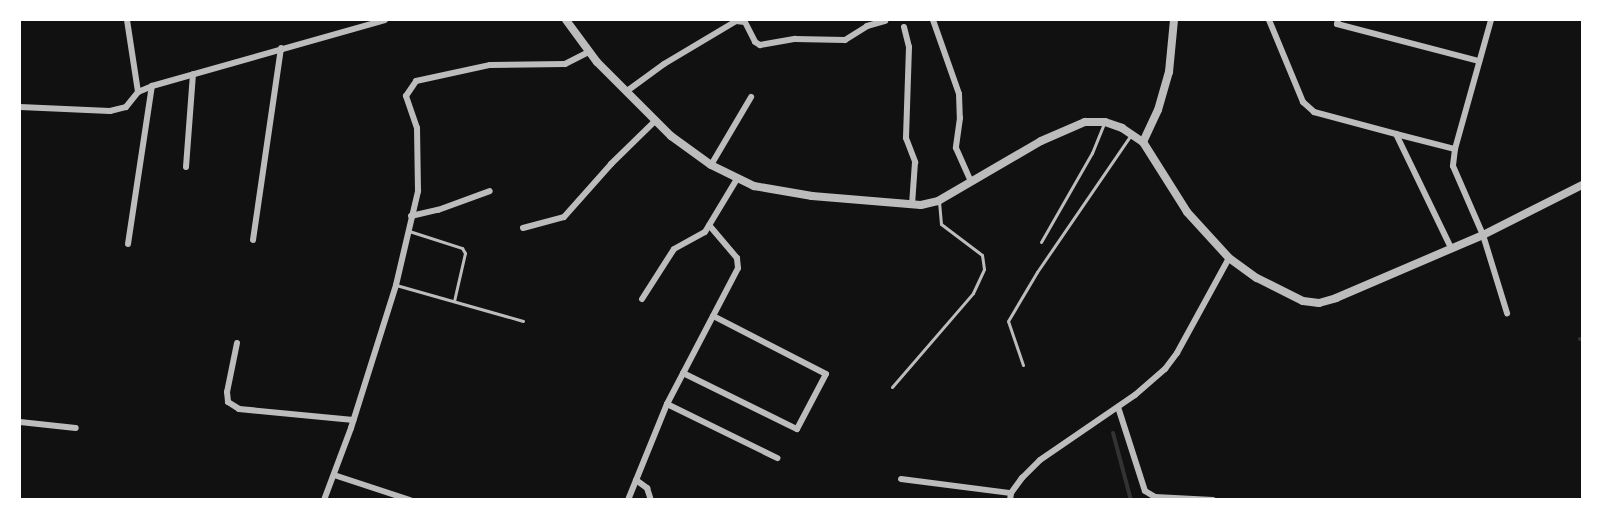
<!DOCTYPE html>
<html>
<head>
<meta charset="utf-8">
<style>
	body { margin:0 }
	#map { position:relative; width:1602px; height:519px; overflow:hidden; background:#111; font-family:"DM Sans",sans-serif }
	div>[style] { position:absolute }
	.stream>* { height:4px; margin:-2px; padding:0 2px; transform-origin:2px; border-radius:2px; background:#333 }
	.service>* { height:3px; margin:-1.5px; padding:0 1.5px; transform-origin:1.5px; border-radius:1.5px; background:#bcbcbc }
	.minor>* { height:6px; margin:-3px; padding:0 3px; transform-origin:3px; border-radius:3px; background:#bcbcbc }
	.tertiary>* { height:8px; margin:-4px; padding:0 4px; transform-origin:4px; border-radius:4px; background:#bcbcbc }
	span { translate:-50% -50%; white-space:nowrap; text-align:center; line-height:1.15; -webkit-text-stroke:6px #fff; paint-order:stroke }
	.frame { position:absolute; inset:0; border:21px solid #fff; pointer-events:none }
</style>
</head>
<body>
<div id="map">
	<div class="stream">
		<div style="left:1580px;top:339px;width:2px"></div>
		<div style="left:1113px;top:433px;width:69px;rotate:75deg"></div>
	</div>
	<div class="service">
		<div style="left:409px;top:231px;width:56px;rotate:17.8deg"></div>
		<div style="left:462px;top:248px;width:6px;rotate:59deg"></div>
		<div style="left:465px;top:253px;width:49px;rotate:102.9deg"></div>
		<div style="left:1041px;top:242px;width:103px;rotate:-60.2deg"></div>
		<div style="left:1092px;top:153px;width:32px;rotate:-68deg"></div>
		<div style="left:396px;top:285px;width:132px;rotate:15.8deg"></div>
		<div style="left:1023px;top:365px;width:46px;rotate:-108.8deg"></div>
		<div style="left:1008px;top:321px;width:57px;rotate:-59.4deg"></div>
		<div style="left:1037px;top:272px;width:165px;rotate:-55.6deg"></div>
		<div style="left:892px;top:387px;width:124px;rotate:-49.2deg"></div>
		<div style="left:973px;top:293px;width:26px;rotate:-65deg"></div>
		<div style="left:984px;top:269px;width:14px;rotate:-98deg"></div>
		<div style="left:982px;top:255px;width:51px;rotate:-142.9deg"></div>
		<div style="left:941px;top:224px;width:22px;rotate:-95deg"></div>
	</div>
	<div class="minor">
		<div style="left:127px;top:20px;width:73px;rotate:81.3deg"></div>
		<div style="left:933px;top:20px;width:78px;rotate:70.6deg"></div>
		<div style="left:959px;top:94px;width:24px;rotate:88deg"></div>
		<div style="left:960px;top:118px;width:30px;rotate:98deg"></div>
		<div style="left:956px;top:148px;width:36px;rotate:66deg"></div>
		<div style="left:1269px;top:20px;width:89px;rotate:67.5deg"></div>
		<div style="left:1303px;top:102px;width:15px;rotate:42deg"></div>
		<div style="left:1314px;top:112px;width:85px;rotate:15deg"></div>
		<div style="left:1396px;top:134px;width:127px;rotate:64.2deg"></div>
		<div style="left:1338px;top:20px;width:4px;rotate:104deg"></div>
		<div style="left:1337px;top:24px;width:147px;rotate:14.6deg"></div>
		<div style="left:1491px;top:20px;width:134px;rotate:105.6deg"></div>
		<div style="left:1455px;top:149px;width:17px;rotate:97deg"></div>
		<div style="left:1453px;top:166px;width:75px;rotate:66.5deg"></div>
		<div style="left:1483px;top:235px;width:82px;rotate:72.9deg"></div>
		<div style="left:904px;top:27px;width:21px;rotate:76deg"></div>
		<div style="left:909px;top:47px;width:91px;rotate:91.9deg"></div>
		<div style="left:906px;top:138px;width:26px;rotate:69deg"></div>
		<div style="left:915px;top:162px;width:43px;rotate:94deg"></div>
		<div style="left:627px;top:91px;width:46px;rotate:-36.1deg"></div>
		<div style="left:664px;top:64px;width:84px;rotate:-30.8deg"></div>
		<div style="left:736px;top:21px;width:9px;rotate:6deg"></div>
		<div style="left:745px;top:22px;width:22px;rotate:63deg"></div>
		<div style="left:755px;top:42px;width:6px;rotate:31deg"></div>
		<div style="left:760px;top:45px;width:36px;rotate:-10deg"></div>
		<div style="left:795px;top:39px;width:50px;rotate:1.1deg"></div>
		<div style="left:845px;top:40px;width:26px;rotate:-32deg"></div>
		<div style="left:867px;top:26px;width:19px;rotate:-16deg"></div>
		<div style="left:20px;top:107px;width:90px;rotate:2.5deg"></div>
		<div style="left:110px;top:111px;width:16px;rotate:-14deg"></div>
		<div style="left:126px;top:107px;width:19px;rotate:-51deg"></div>
		<div style="left:138px;top:92px;width:15px;rotate:-23deg"></div>
		<div style="left:152px;top:86px;width:242px;rotate:-15.8deg"></div>
		<div style="left:1396px;top:134px;width:61px;rotate:14.3deg"></div>
		<div style="left:711px;top:165px;width:79px;rotate:-59.5deg"></div>
		<div style="left:186px;top:167px;width:93px;rotate:-85.7deg"></div>
		<div style="left:411px;top:216px;width:28px;rotate:-13deg"></div>
		<div style="left:438px;top:210px;width:55px;rotate:-20.1deg"></div>
		<div style="left:523px;top:228px;width:42px;rotate:-15deg"></div>
		<div style="left:564px;top:217px;width:71px;rotate:-48.4deg"></div>
		<div style="left:611px;top:164px;width:62px;rotate:-44.3deg"></div>
		<div style="left:253px;top:240px;width:194px;rotate:-81.7deg"></div>
		<div style="left:128px;top:244px;width:160px;rotate:-81.4deg"></div>
		<div style="left:642px;top:299px;width:59px;rotate:-57.4deg"></div>
		<div style="left:674px;top:249px;width:35px;rotate:-29deg"></div>
		<div style="left:705px;top:232px;width:62px;rotate:-58.9deg"></div>
		<div style="left:237px;top:343px;width:50px;rotate:101.5deg"></div>
		<div style="left:227px;top:392px;width:10px;rotate:84deg"></div>
		<div style="left:228px;top:402px;width:13px;rotate:32deg"></div>
		<div style="left:239px;top:409px;width:115px;rotate:5.5deg"></div>
		<div style="left:683px;top:373px;width:127px;rotate:26.2deg"></div>
		<div style="left:797px;top:429px;width:62px;rotate:-62.2deg"></div>
		<div style="left:826px;top:374px;width:127px;rotate:-152.8deg"></div>
		<div style="left:667px;top:404px;width:123px;rotate:26.1deg"></div>
		<div style="left:1118px;top:407px;width:88px;rotate:72.2deg"></div>
		<div style="left:1145px;top:491px;width:12px;rotate:31deg"></div>
		<div style="left:1155px;top:497px;width:58px;rotate:3deg"></div>
		<div style="left:20px;top:422px;width:56px;rotate:6.1deg"></div>
		<div style="left:334px;top:475px;width:80px;rotate:18.2deg"></div>
		<div style="left:901px;top:479px;width:111px;rotate:7.3deg"></div>
		<div style="left:636px;top:480px;width:14px;rotate:36deg"></div>
		<div style="left:647px;top:488px;width:13px;rotate:72deg"></div>
		<div style="left:324px;top:500px;width:77px;rotate:-69.4deg"></div>
		<div style="left:351px;top:428px;width:150px;rotate:-72.5deg"></div>
		<div style="left:396px;top:285px;width:97px;rotate:-76.8deg"></div>
		<div style="left:418px;top:191px;width:63px;rotate:-90.9deg"></div>
		<div style="left:417px;top:128px;width:34px;rotate:-109deg"></div>
		<div style="left:406px;top:96px;width:18px;rotate:-56deg"></div>
		<div style="left:416px;top:81px;width:76px;rotate:-12.2deg"></div>
		<div style="left:490px;top:65px;width:75px;rotate:-0.8deg"></div>
		<div style="left:565px;top:64px;width:27px;rotate:-27deg"></div>
		<div style="left:628px;top:500px;width:104px;rotate:-67.9deg"></div>
		<div style="left:667px;top:404px;width:153px;rotate:-62.4deg"></div>
		<div style="left:738px;top:268px;width:10px;rotate:-96deg"></div>
		<div style="left:737px;top:258px;width:43px;rotate:-130.3deg"></div>
		<div style="left:1010px;top:500px;width:7px;rotate:-82deg"></div>
		<div style="left:1011px;top:493px;width:19px;rotate:-54deg"></div>
		<div style="left:1022px;top:478px;width:25px;rotate:-45deg"></div>
		<div style="left:1040px;top:460px;width:115px;rotate:-34.4deg"></div>
		<div style="left:1135px;top:395px;width:40px;rotate:-41deg"></div>
		<div style="left:1165px;top:369px;width:20px;rotate:-53deg"></div>
		<div style="left:1177px;top:353px;width:108px;rotate:-61.3deg"></div>
	</div>
	<div class="tertiary">
		<div style="left:566px;top:20px;width:52px;rotate:53.6deg"></div>
		<div style="left:597px;top:62px;width:105px;rotate:45deg"></div>
		<div style="left:671px;top:136px;width:49px;rotate:35.9deg"></div>
		<div style="left:711px;top:165px;width:48px;rotate:26deg"></div>
		<div style="left:754px;top:186px;width:59px;rotate:9.8deg"></div>
		<div style="left:812px;top:196px;width:109px;rotate:4.7deg"></div>
		<div style="left:921px;top:205px;width:17px;rotate:-13deg"></div>
		<div style="left:938px;top:201px;width:119px;rotate:-30.2deg"></div>
		<div style="left:1041px;top:141px;width:48px;rotate:-23.4deg"></div>
		<div style="left:1085px;top:122px;width:20px"></div>
		<div style="left:1105px;top:122px;width:18px;rotate:19deg"></div>
		<div style="left:1122px;top:128px;width:25px;rotate:34deg"></div>
		<div style="left:1143px;top:142px;width:83px;rotate:57.8deg"></div>
		<div style="left:1187px;top:212px;width:62px;rotate:47.6deg"></div>
		<div style="left:1229px;top:258px;width:34px;rotate:36deg"></div>
		<div style="left:1257px;top:278px;width:51px;rotate:26.6deg"></div>
		<div style="left:1303px;top:301px;width:16px;rotate:7deg"></div>
		<div style="left:1319px;top:303px;width:18px;rotate:-16deg"></div>
		<div style="left:1336px;top:298px;width:160px;rotate:-23.2deg"></div>
		<div style="left:1483px;top:235px;width:111px;rotate:-26.8deg"></div>
		<div style="left:1143px;top:142px;width:35px;rotate:-65deg"></div>
		<div style="left:1158px;top:110px;width:40px;rotate:-74deg"></div>
		<div style="left:1169px;top:72px;width:52px;rotate:-84.5deg"></div>
	</div>
	<div class="frame"></div>
</div>
</body>
</html>
